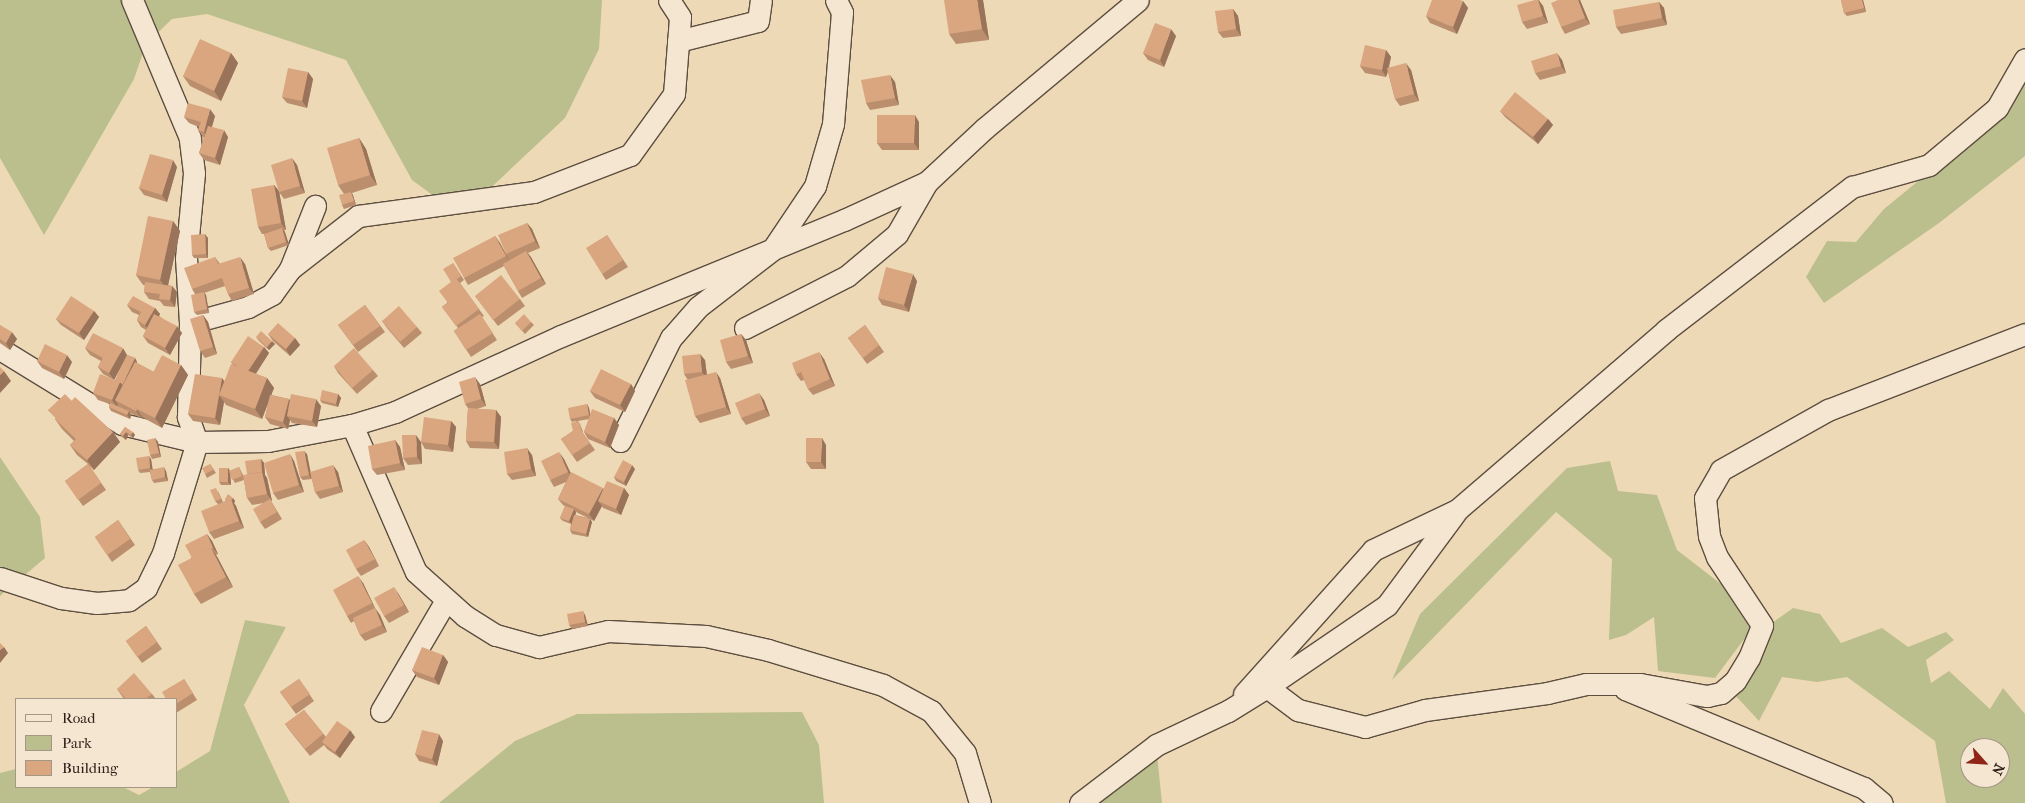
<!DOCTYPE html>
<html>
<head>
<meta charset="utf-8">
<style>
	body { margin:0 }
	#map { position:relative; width:2025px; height:803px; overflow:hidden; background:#eed9b7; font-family:"IM FELL French Canon",serif }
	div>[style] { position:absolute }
	.green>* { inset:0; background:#bbbf8d }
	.roads { filter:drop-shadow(1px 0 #5d4e40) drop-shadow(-1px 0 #5d4e40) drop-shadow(0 1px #5d4e40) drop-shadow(0 -1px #5d4e40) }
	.minor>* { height:21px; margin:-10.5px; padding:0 10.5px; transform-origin:10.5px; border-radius:10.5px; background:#f4e6d0 }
	.wall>* { inset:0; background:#bb8f6e }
	.shaded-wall>* { inset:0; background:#99745a }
	.building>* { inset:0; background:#daa680 }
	span { translate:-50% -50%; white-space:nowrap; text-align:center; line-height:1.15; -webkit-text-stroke:5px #f4e6d0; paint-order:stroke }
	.legend { position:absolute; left:15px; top:698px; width:162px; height:90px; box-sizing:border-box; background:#f4e6d0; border:1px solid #a49786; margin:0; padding:6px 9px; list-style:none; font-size:15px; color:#2d2018 }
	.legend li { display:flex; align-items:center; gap:10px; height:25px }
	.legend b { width:25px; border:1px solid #a49786 }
	.north { position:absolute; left:1960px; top:738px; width:50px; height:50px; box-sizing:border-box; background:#f4e6d0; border:1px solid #a49786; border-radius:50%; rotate:116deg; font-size:14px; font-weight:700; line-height:20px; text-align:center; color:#2d2018 }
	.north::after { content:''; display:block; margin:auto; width:18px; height:22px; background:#8f2418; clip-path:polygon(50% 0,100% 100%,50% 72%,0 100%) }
</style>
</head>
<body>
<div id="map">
	<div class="green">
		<div style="clip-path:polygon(0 0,602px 0,599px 49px,565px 118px,481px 197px,442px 202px,412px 180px,346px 60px,207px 14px,172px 19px,146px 44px,134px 79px,44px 235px,0 158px)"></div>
		<div style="clip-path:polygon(2025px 70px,2025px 156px,1939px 223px,1824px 303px,1806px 277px,1827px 241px,1856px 242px,1884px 209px,1961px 146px)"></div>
		<div style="clip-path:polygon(0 457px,40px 517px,45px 558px,0 596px)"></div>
		<div style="clip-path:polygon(1610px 461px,1618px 491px,1657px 495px,1677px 550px,1721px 584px,1751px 630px,1715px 678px,1658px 671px,1654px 617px,1626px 635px,1609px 640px,1612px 559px,1556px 512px,1392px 680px,1420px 614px,1567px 468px)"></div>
		<div style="clip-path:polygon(evenodd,1793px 608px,1820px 614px,1841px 643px,1882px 628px,1908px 647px,1946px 632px,1954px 640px,1926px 660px,1931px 683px,1949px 671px,1990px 709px,2003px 688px,2025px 714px,2025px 803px,1946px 803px,1935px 741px,1847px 677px,1817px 682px,1782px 677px,1759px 721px,1734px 694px,1768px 626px,1793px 608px,1970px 748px,2000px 748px,2000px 778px,1970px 778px,1970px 748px)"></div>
		<div style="clip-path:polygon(245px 620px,286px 627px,244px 705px,290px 803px,0 803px,0 773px,16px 769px,16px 787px,123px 787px,139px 795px,153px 787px,176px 787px,176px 772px,210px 751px)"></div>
		<div style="clip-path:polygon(802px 712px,819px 745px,824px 803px,439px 803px,515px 741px,577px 714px)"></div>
		<div style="clip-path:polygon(1156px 745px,1162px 803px,1080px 803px)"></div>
	</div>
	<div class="roads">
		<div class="minor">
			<div style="left:678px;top:41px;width:82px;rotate:-14deg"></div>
			<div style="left:758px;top:21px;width:21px;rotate:-82deg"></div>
			<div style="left:290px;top:269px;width:86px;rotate:-37.9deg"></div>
			<div style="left:358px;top:216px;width:178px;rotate:-7.8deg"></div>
			<div style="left:534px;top:192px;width:103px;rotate:-21.1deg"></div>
			<div style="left:630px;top:155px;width:75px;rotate:-54.2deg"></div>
			<div style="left:674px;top:94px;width:77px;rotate:-85.5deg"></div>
			<div style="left:680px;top:17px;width:20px;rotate:-123deg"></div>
			<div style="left:190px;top:323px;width:60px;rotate:-15.4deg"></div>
			<div style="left:248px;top:307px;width:27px;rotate:-28deg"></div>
			<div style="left:272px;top:294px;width:31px;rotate:-54deg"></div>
			<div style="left:290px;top:269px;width:68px;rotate:-68.4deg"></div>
			<div style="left:745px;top:328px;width:114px;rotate:-27deg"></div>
			<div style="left:847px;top:276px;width:65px;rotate:-40deg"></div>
			<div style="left:897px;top:234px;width:60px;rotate:-60deg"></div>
			<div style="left:0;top:349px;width:143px;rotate:31.6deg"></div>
			<div style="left:122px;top:424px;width:77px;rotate:13.5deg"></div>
			<div style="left:197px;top:442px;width:71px;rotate:-0.8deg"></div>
			<div style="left:268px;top:441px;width:86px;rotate:-10.8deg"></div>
			<div style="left:352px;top:425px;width:45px;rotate:-16.8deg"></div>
			<div style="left:395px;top:412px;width:183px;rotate:-24.6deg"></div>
			<div style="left:561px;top:336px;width:306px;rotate:-22.3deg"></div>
			<div style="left:844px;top:220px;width:91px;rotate:-24.6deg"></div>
			<div style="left:927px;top:182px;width:79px;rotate:-43deg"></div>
			<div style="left:985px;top:128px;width:199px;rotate:-39.9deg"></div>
			<div style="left:352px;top:425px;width:160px;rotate:66.5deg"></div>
			<div style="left:416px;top:572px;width:66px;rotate:41.9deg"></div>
			<div style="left:465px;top:616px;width:36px;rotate:32deg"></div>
			<div style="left:496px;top:635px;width:45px;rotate:15.6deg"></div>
			<div style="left:539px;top:647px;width:71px;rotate:-13.1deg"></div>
			<div style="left:608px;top:631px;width:98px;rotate:2.9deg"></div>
			<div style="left:706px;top:636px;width:64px;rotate:12.7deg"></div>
			<div style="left:768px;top:650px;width:120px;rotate:16.9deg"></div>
			<div style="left:883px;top:685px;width:55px;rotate:28.4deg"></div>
			<div style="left:931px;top:711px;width:54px;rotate:51deg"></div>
			<div style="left:965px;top:753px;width:52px;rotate:73.3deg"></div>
			<div style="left:620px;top:441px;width:115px;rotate:-63.7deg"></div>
			<div style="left:671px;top:338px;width:41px;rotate:-48.9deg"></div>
			<div style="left:698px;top:307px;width:93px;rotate:-37.6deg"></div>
			<div style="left:772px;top:250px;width:77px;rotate:-56.1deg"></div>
			<div style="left:815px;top:186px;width:65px;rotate:-73.8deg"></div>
			<div style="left:833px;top:124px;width:112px;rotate:-85.4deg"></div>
			<div style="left:842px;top:12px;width:13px;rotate:-117deg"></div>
			<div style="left:0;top:578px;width:64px;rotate:18.2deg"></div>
			<div style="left:61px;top:598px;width:36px;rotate:8deg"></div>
			<div style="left:97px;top:603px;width:32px;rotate:-5deg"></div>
			<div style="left:129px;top:600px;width:21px;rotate:-35deg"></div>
			<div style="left:146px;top:588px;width:39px;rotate:-64deg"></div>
			<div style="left:163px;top:553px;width:116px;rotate:-73deg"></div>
			<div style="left:197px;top:442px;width:27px;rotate:-110deg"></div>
			<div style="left:188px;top:417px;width:94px;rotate:-88.8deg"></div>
			<div style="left:190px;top:323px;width:65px;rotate:-93.5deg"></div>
			<div style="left:186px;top:258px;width:85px;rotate:-84.6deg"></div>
			<div style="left:194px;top:173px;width:35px;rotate:-97deg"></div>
			<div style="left:190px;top:138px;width:150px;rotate:-112.8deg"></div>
			<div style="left:1267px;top:687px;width:145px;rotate:-34.3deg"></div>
			<div style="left:1387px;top:605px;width:114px;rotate:-53.5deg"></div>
			<div style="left:1625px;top:689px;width:259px;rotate:22.5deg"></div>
			<div style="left:1864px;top:788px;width:23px;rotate:40deg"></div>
			<div style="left:1244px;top:694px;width:193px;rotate:-48.1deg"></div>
			<div style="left:1373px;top:550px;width:93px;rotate:-25.5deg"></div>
			<div style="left:1457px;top:510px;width:276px;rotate:-40.7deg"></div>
			<div style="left:1666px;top:330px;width:235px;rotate:-37.6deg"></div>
			<div style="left:1852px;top:187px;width:80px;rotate:-15.9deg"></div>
			<div style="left:1929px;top:165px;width:89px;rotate:-40deg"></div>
			<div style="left:1997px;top:108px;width:56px;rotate:-60.3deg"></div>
			<div style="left:381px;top:711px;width:129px;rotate:-59.6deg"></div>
			<div style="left:1080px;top:803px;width:96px;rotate:-37.3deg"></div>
			<div style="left:1156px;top:745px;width:80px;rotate:-25.3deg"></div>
			<div style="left:1228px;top:711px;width:46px;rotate:-31.6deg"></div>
			<div style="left:1267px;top:687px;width:39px;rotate:37deg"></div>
			<div style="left:1298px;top:710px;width:69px;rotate:14.2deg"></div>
			<div style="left:1365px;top:727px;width:62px;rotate:-15.8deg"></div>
			<div style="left:1425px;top:710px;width:123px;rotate:-7.9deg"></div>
			<div style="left:1547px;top:693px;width:40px;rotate:-13deg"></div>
			<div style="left:1586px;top:684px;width:54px"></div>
			<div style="left:1640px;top:684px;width:68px;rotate:10.2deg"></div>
			<div style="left:1707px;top:696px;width:14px;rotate:-12deg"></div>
			<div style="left:1721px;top:693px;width:18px;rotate:-41deg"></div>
			<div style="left:1735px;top:681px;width:27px;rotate:-59deg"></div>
			<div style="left:1749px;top:658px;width:35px;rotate:-68deg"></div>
			<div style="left:1762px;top:625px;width:82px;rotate:-123.5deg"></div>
			<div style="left:1717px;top:557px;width:22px;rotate:-111deg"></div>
			<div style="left:1709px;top:536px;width:38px;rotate:-96deg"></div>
			<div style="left:1705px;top:498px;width:32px;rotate:-60deg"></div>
			<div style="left:1721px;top:470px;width:123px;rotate:-29.3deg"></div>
			<div style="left:1828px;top:410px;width:211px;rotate:-21.1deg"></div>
		</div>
	</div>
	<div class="wall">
		<div style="clip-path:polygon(983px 0,989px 40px,956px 44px,949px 34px)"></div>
		<div style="clip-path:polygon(1535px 0,1539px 0,1543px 6px,1548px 23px,1527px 29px,1522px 22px)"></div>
		<div style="clip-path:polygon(1580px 0,1590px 24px,1565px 34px,1561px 27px)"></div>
		<div style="clip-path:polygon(1841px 0,1863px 0,1866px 12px,1847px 16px,1844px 13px)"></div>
		<div style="clip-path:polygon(1463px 1px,1468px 8px,1457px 34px,1430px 23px,1426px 16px)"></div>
		<div style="clip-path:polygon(1659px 2px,1664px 8px,1667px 25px,1621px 34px,1616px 27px)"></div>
		<div style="clip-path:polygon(1233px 9px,1238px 16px,1241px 36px,1223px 38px,1218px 32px)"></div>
		<div style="clip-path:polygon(1176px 36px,1164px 67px,1148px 60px,1143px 53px)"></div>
		<div style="clip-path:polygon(1386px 50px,1391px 57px,1389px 68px,1411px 70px,1419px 101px,1400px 106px,1395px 99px,1388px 72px,1386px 77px,1365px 73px,1360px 66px)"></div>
		<div style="clip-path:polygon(231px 53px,238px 63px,221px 101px,190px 86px,183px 76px)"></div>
		<div style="clip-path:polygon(1562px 60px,1566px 73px,1540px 80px,1535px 73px)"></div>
		<div style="clip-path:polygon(308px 72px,313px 79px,307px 108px,287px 103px,282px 97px)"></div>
		<div style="clip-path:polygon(895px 82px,899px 105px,870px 110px,866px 103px)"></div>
		<div style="clip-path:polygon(1500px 111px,1548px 119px,1553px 125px,1538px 144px,1505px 117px)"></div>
		<div style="clip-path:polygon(215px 116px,212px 127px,228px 137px,220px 165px,204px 160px,199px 153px,204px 138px,203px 137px,198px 130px,199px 127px,189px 123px,184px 117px)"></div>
		<div style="clip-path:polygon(919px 122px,919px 150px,882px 150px,877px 143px)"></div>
		<div style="clip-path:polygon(359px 138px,366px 149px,377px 185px,352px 193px,356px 205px,344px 209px,342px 205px,344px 194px,338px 185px)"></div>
		<div style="clip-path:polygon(297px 165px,305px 193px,284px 199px,279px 192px)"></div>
		<div style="clip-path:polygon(177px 167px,167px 202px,144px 195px,139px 188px)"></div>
		<div style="clip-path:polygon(274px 185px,279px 191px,286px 230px,284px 230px,289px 245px,271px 251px,268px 248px,264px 234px,262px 234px,258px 227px)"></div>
		<div style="clip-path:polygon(173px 221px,180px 231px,168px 285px,172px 286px,177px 292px,175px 307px,164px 306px,160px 301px,149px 299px,144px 292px,145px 285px,143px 285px,136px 275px)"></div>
		<div style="clip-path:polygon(527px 223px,532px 229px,540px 248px,528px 253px,546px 284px,522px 298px,518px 291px,504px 266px,468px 285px,464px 278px,495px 236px,500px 243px,505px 252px)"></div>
		<div style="clip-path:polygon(607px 235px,628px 267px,606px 280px,602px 274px)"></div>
		<div style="clip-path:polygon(208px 238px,208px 258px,194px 258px,192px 255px)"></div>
		<div style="clip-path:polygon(215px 257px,220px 264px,245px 264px,254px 294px,232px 301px,228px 294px,225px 286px,204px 293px,206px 295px,209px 313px,197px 315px,194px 312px,195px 294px,192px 289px)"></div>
		<div style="clip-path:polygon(453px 263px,464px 280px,460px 283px,484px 316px,482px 317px,497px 340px,471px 357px,454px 331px,458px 328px,442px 307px,447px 303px,451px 282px)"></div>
		<div style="clip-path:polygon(917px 281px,909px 312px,882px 305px,878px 298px)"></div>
		<div style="clip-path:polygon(475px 296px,520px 299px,525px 306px,498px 326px)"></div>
		<div style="clip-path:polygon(127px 305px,155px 308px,160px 314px,159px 316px,182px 333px,170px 355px,148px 343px,143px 336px,146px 330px,141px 327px,137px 320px,139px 315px,132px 312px)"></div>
		<div style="clip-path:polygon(365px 305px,385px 332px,358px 352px,338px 325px)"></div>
		<div style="clip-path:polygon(94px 311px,99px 317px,84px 340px,61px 325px,56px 319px)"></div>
		<div style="clip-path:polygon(203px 315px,208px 322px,217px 354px,205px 358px,200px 351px)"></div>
		<div style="clip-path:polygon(382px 321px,417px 327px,422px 333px,404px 348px,387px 328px)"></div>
		<div style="clip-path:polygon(531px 322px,534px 325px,525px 334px,515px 323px)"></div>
		<div style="clip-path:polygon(0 325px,17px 339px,10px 350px,0 343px)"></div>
		<div style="clip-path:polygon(865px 325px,884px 352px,867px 364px,848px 338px)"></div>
		<div style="clip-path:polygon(268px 334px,295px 338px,300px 345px,290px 356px,273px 341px)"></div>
		<div style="clip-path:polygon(741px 334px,746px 340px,753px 363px,731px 369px,726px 362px)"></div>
		<div style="clip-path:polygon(256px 337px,275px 344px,269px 350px,259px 341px)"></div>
		<div style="clip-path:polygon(264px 347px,269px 353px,256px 374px,267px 378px,274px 388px,271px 395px,289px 399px,290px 401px,321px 406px,317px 427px,292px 423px,290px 420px,288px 429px,270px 424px,265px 417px,269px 400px,262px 419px,226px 405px,224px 402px,220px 425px,193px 421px,188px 414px,222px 378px,224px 382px,233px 365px,231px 362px)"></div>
		<div style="clip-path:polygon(85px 348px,127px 355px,135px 358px,137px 362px,137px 363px,154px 372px,181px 365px,188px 375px,162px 428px,142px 417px,141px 418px,130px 413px,131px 415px,130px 419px,111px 411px,109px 407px,110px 404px,98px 400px,93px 393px,115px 381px,124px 362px,114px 380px,103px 374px,98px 367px,101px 361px,90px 355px)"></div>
		<div style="clip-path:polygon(824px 359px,835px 386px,813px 395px,808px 389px,804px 380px,801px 381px,796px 374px)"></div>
		<div style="clip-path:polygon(705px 360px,707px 374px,720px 378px,731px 414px,700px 423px,695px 416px,688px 380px,684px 374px)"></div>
		<div style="clip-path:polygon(37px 361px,72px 362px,64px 379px,42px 368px)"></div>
		<div style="clip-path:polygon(334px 366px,373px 370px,378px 376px,357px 394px,338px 373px)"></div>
		<div style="clip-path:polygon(480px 384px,486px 406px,477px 409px,496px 410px,501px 417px,499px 449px,470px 448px,466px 441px,468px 408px,465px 404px)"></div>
		<div style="clip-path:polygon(631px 384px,635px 391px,625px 412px,595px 398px,590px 391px)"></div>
		<div style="clip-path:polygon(338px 394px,341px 398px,338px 407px,322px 403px,320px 400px)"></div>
		<div style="clip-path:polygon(764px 400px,770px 416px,746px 425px,741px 418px)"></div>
		<div style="clip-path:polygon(72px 401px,113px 432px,120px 442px,94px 470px,89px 465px,106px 490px,83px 506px,65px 481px,88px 464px,77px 455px,70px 445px,74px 441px,62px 429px,55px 419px,56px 418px,48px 410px)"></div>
		<div style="clip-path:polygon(587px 404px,589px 408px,590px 414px,614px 418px,619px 425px,610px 448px,588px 439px,584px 432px,589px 419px,578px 421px,580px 424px,583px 432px,582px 432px,595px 450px,577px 462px,561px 439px,573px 431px,576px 421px,572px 422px,570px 419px)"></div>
		<div style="clip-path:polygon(451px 421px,456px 427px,453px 452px,425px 449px,421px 442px,422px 464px,408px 465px,403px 458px,421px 442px)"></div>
		<div style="clip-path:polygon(125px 427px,135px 435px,133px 438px,128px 435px,126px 440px,123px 438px,120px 434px)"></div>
		<div style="clip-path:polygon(155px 438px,158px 442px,161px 457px,152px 459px,150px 455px)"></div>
		<div style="clip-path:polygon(395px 440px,400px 447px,405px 470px,377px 475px,372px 469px)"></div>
		<div style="clip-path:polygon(826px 445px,826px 469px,811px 469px,806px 462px)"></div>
		<div style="clip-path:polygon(307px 454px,310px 472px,338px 472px,343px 492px,320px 499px,315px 492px,312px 479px,303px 480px,300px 477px)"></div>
		<div style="clip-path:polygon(532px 455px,536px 476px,512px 480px,507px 474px)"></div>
		<div style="clip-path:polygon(151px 459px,152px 469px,166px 471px,168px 481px,154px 483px,152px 480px,150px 472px,140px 473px,138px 470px)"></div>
		<div style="clip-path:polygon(261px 459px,264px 463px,265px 475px,267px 478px,272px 501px,271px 501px,282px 519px,265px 529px,260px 522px,264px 503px,252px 505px,247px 498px,244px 480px,235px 483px,230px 474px,231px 485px,221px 485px,219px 482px,228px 468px,230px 471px,239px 467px,243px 475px,247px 475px)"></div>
		<div style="clip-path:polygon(evenodd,564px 459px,571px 473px,603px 489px,624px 488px,629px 495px,621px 515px,603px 508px,602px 506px,594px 521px,590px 519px,592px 522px,588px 537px,572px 534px,570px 530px,571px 524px,563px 521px,560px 518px,565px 506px,563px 505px,558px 499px,566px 482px,554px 487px,550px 480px,564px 459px,576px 512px,588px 518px,575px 515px,576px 512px)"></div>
		<div style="clip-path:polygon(294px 461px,304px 492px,278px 500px,273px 493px)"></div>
		<div style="clip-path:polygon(210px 464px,216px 473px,207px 478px,205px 474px)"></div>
		<div style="clip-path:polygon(635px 469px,626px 486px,616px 481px,614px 477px)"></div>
		<div style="clip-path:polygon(218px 491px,223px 502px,226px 501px,225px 499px,233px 498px,235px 501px,234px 503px,236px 506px,244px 528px,214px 539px,209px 532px,218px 504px,215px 501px)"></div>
		<div style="clip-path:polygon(118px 520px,135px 545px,112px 562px,95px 537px)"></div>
		<div style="clip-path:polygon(207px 534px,212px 541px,218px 554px,216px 555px,233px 587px,201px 604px,194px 594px,191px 558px)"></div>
		<div style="clip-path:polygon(364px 540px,369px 547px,379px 566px,361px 576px,356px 569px)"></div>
		<div style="clip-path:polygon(363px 583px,376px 610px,380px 615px,387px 632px,365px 641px,360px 635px,354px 621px,351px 623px,347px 616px)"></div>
		<div style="clip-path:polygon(398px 593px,409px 612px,389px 623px,384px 616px)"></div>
		<div style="clip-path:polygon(585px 615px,588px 626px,572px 629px,569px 625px)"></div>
		<div style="clip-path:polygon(146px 626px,162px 649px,142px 663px,126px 641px)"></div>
		<div style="clip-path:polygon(443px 655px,448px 662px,439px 685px,417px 677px,412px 670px)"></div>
		<div style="clip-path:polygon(184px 679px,197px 700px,176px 713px,176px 699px)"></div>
		<div style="clip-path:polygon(299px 679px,314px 701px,296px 714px,280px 692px)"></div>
		<div style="clip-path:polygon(117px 689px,152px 694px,156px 699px,124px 699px)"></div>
		<div style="clip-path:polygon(304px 710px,326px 737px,355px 737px,340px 758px,327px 749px,324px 745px,310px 756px,290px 731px,285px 724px)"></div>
		<div style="clip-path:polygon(443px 741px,437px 766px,419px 761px,415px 754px)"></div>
	</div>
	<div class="shaded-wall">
		<div style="clip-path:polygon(977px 0,983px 0,989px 40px,982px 29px)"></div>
		<div style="clip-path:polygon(1538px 0,1543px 6px,1548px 23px,1543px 16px)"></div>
		<div style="clip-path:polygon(1578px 0,1580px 0,1590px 24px,1585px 18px)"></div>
		<div style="clip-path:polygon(1862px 0,1863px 0,1866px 12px,1864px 8px)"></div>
		<div style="clip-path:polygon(1463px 1px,1468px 8px,1457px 34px,1453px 27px)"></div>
		<div style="clip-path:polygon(1659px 2px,1664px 8px,1667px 25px,1662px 18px)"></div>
		<div style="clip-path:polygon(1233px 9px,1238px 16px,1241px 36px,1236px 29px)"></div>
		<div style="clip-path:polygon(1171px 29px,1176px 36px,1164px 67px,1160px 60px)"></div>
		<div style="clip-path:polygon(1386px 50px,1391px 57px,1386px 77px,1382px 70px)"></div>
		<div style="clip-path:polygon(231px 53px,238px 63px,221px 101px,214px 91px)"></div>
		<div style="clip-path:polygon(1557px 53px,1562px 60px,1566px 73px,1561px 66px)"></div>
		<div style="clip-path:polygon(1406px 63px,1411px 70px,1419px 101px,1414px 94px)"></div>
		<div style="clip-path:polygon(308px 72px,313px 79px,307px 108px,302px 101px)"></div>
		<div style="clip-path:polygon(890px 75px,895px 82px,899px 105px,895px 98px)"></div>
		<div style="clip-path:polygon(210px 109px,215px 116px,208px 139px,204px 132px)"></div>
		<div style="clip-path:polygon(915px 115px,919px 122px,919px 150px,914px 143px)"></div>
		<div style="clip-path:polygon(1548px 119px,1553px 125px,1538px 144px,1533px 137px)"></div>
		<div style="clip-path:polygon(224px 130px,228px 137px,220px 165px,215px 158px)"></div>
		<div style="clip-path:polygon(359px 138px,366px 149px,377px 185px,370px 175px)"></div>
		<div style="clip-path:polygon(292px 158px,297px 165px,305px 193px,300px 186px)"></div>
		<div style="clip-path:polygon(173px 160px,177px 167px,167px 202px,162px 195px)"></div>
		<div style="clip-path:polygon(274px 185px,279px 191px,286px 230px,281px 223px)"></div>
		<div style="clip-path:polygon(351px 192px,353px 195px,356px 205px,354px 201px)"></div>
		<div style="clip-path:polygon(173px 221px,180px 231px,167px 290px,160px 280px)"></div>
		<div style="clip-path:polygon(527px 223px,532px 229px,540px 248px,535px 241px)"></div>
		<div style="clip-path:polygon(282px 228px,285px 232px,289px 245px,286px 242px)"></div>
		<div style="clip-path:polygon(205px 234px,208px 238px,208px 258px,206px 254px)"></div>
		<div style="clip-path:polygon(495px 236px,500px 243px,510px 263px,506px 256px)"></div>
		<div style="clip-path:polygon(526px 251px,531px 257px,546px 284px,541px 278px)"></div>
		<div style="clip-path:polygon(240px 257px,245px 264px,254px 294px,249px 288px)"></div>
		<div style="clip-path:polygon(913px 274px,917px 281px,909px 312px,904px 305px)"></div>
		<div style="clip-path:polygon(172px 286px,177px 292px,175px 307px,170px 300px)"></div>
		<div style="clip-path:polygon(204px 292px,206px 295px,209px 313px,207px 309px)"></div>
		<div style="clip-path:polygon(155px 308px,160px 314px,150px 332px,145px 325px)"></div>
		<div style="clip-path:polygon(94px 311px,99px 317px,84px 340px,79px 333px)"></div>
		<div style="clip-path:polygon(203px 315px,208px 322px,217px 354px,213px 347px)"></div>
		<div style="clip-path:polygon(177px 326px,182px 333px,170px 355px,165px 348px)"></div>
		<div style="clip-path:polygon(12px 332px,17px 339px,10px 350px,6px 343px)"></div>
		<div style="clip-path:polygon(741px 334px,746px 340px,753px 363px,748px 356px)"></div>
		<div style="clip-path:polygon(295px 338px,300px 345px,290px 356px,286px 349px)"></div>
		<div style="clip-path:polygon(272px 341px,275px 344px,269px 350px,267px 347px)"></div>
		<div style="clip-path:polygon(264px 347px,269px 353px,252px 379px,247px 373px)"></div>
		<div style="clip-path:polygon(123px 348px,127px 355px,114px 380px,109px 373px)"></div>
		<div style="clip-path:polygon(819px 352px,824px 359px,835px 386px,830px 379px)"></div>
		<div style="clip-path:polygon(700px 354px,705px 360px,707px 378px,702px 372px)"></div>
		<div style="clip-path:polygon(67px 355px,72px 362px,64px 379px,59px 372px)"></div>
		<div style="clip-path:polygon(135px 358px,137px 362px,125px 388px,123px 384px)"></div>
		<div style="clip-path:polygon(181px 365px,188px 375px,162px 428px,155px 418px)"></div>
		<div style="clip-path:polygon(4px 371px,11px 381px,0 393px,0 375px)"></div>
		<div style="clip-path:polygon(716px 372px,720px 378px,731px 414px,726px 407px)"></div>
		<div style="clip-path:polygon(475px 377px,480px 384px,486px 406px,481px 399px)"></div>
		<div style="clip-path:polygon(222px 378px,227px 385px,219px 395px,224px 402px,220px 425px,215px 418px)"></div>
		<div style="clip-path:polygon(267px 378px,274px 388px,262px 419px,255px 409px)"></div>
		<div style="clip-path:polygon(120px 382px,125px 389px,115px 400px,118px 405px,117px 407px,112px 400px)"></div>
		<div style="clip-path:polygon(631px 384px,635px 391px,625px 412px,620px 405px)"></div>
		<div style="clip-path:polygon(759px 393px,764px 400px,770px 416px,765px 409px)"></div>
		<div style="clip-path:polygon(338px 394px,341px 398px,338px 407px,336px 404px)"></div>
		<div style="clip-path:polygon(289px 399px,294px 406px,287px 416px,290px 420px,288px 429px,283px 422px)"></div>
		<div style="clip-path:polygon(316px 399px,321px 406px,317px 427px,312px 421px)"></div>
		<div style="clip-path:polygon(587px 404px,589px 408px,591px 418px,589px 415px)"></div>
		<div style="clip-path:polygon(137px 410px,142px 417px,141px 418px,136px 411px)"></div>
		<div style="clip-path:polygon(496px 410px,501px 417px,499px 449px,494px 442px)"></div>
		<div style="clip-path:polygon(129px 411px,131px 415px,130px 419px,127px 415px)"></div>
		<div style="clip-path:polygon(614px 418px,619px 425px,610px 448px,605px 442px)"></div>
		<div style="clip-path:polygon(451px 421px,456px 427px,453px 452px,448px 445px)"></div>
		<div style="clip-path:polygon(113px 432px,120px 442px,94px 470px,87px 460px)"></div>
		<div style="clip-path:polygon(126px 432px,128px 435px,126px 440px,123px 436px)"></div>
		<div style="clip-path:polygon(133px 432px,135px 435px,133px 438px,131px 435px)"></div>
		<div style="clip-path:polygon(416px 435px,421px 442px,422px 464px,417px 457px)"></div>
		<div style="clip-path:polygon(155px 438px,158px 442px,161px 457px,159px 453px)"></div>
		<div style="clip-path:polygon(822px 438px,826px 445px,826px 469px,821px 462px)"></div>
		<div style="clip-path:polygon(395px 440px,400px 447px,405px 470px,400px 463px)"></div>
		<div style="clip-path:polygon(527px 448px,532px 455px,536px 476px,531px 469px)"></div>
		<div style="clip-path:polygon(304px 451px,307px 454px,312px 479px,309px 475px)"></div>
		<div style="clip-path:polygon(559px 452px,564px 459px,573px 479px,568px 472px)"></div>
		<div style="clip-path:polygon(290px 454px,294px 461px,304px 492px,299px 485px)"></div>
		<div style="clip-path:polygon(149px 456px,151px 459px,153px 471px,150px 468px)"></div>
		<div style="clip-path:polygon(261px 459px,264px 463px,265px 475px,267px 478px,272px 501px,267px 494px,262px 473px)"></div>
		<div style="clip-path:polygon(333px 465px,338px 472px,343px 492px,339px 486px)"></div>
		<div style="clip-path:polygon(632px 465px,635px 469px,626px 486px,624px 482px)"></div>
		<div style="clip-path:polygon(164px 467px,166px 471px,168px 481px,165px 477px)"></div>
		<div style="clip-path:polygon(228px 468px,230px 471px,231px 485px,228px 482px)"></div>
		<div style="clip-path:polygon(603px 488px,607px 495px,598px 501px,602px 506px,594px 521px,589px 514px)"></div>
		<div style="clip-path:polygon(624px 488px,629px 495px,621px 515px,616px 509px)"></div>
		<div style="clip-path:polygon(233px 498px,235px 501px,234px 503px,236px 506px,244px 528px,239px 521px,230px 502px)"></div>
		<div style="clip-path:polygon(574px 509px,576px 513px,572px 524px,569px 521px)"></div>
		<div style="clip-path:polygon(590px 519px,592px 522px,588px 537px,586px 534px)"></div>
		<div style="clip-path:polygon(207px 534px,212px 541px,218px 554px,213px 548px)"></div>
		<div style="clip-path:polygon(364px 540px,369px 547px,379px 566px,375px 559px)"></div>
		<div style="clip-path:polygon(211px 548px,218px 558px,233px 587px,226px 577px)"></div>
		<div style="clip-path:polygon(358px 576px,363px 583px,376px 610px,372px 603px)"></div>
		<div style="clip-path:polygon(394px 587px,398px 593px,409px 612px,404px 605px)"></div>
		<div style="clip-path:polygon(375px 608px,380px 615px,387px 632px,382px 625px)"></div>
		<div style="clip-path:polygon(583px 611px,585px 615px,588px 626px,585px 622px)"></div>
		<div style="clip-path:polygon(4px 647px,8px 653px,0 663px,0 650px)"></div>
		<div style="clip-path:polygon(443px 655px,448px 662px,439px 685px,434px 678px)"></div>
		<div style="clip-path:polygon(350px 730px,355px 737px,340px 758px,335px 752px)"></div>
		<div style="clip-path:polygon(439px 734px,443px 741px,437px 766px,432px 759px)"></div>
	</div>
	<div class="building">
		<div style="clip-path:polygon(944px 0,977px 0,982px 29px,949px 34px)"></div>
		<div style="clip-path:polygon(1432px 0,1460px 0,1463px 1px,1453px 27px,1426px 16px)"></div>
		<div style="clip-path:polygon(1535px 0,1538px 0,1543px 16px,1522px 22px,1517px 5px)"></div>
		<div style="clip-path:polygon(1558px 0,1578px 0,1585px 18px,1561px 27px,1551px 3px)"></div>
		<div style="clip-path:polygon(1841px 0,1862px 0,1864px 8px,1844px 13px)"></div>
		<div style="clip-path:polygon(1659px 2px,1662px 18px,1616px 27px,1613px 10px)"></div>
		<div style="clip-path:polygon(1233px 9px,1236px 29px,1218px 32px,1215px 11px)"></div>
		<div style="clip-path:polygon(1155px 23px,1171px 29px,1160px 60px,1143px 53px)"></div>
		<div style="clip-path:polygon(200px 39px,231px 53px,214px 91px,183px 76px)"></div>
		<div style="clip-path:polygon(1365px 45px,1386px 50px,1382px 70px,1360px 66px)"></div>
		<div style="clip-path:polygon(1557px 53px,1561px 66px,1535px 73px,1531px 61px)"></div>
		<div style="clip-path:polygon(1406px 63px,1414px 94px,1395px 99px,1387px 68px)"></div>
		<div style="clip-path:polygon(288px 68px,308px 72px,302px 101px,282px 97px)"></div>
		<div style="clip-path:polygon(890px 75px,895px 98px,866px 103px,861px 80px)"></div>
		<div style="clip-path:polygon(1515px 92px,1548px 119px,1533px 137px,1500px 111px)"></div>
		<div style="clip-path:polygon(188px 103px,210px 109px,204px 132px,198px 130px,201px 122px,184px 117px)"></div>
		<div style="clip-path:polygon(877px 115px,915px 115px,914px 143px,877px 143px)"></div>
		<div style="clip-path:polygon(208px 126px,224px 130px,215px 158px,199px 153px)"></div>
		<div style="clip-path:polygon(359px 138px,370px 175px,338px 185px,327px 148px)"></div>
		<div style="clip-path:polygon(150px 154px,173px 160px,162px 195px,139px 188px)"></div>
		<div style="clip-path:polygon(292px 158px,300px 186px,279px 192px,271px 165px)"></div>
		<div style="clip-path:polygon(274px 185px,281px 223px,258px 227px,251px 189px)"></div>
		<div style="clip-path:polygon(351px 192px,354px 201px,342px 205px,339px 195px)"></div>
		<div style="clip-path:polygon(148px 216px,173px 221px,160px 280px,136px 275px)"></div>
		<div style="clip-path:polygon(527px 223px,535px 241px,506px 254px,498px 235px)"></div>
		<div style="clip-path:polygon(282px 228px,286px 242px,268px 248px,264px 234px)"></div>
		<div style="clip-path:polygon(205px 234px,206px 254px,192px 255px,191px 235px)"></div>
		<div style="clip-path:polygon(607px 235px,623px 260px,602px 274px,586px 248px)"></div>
		<div style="clip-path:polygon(495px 236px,506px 256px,464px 278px,453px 258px)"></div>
		<div style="clip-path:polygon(526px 251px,541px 278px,518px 291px,503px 264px)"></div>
		<div style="clip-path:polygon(215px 257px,218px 264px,240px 257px,249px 288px,228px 294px,222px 278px,192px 289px,184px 268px)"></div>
		<div style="clip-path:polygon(453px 263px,461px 276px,457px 279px,456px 278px,451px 282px,443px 269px)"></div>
		<div style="clip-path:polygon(886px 267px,913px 274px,904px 305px,878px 298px)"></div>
		<div style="clip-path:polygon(501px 275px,520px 299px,493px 320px,475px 296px)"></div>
		<div style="clip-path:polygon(456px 278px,479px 309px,456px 326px,442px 307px,448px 303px,439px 291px)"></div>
		<div style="clip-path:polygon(145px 282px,172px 286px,170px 300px,159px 299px,160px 294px,144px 292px)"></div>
		<div style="clip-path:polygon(204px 292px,207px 309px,194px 312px,191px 295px)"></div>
		<div style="clip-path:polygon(71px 296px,94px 311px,79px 333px,56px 319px)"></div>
		<div style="clip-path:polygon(133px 296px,155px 308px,145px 325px,137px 320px,141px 312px,127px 305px)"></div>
		<div style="clip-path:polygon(365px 305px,380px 326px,353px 345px,338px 325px)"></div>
		<div style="clip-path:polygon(399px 306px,417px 327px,400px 342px,382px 321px)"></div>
		<div style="clip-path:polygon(154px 314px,177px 326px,165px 348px,143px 336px)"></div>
		<div style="clip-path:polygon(480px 314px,493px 333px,466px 350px,454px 331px)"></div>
		<div style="clip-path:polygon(524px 314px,531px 322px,522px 331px,515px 323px)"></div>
		<div style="clip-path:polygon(203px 315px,213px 347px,200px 351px,190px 319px)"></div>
		<div style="clip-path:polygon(278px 323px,295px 338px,286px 349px,268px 334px)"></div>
		<div style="clip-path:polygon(0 325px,12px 332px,6px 343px,0 339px)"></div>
		<div style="clip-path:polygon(865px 325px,879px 345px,863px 358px,848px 338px)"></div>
		<div style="clip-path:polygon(261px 331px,272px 341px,267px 347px,256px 337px)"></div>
		<div style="clip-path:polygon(93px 333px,123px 348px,109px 373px,98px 367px,103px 358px,85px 348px)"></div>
		<div style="clip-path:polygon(741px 334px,748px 356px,726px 362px,720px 340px)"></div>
		<div style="clip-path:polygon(248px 336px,264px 347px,248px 371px,238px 367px,231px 362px)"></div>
		<div style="clip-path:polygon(45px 344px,67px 355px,59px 372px,37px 361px)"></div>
		<div style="clip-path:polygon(354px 348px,373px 370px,352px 388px,334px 366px)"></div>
		<div style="clip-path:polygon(819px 352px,830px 379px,808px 389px,801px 372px,796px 374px,792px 363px)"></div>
		<div style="clip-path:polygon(700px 354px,702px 372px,684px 374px,682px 356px)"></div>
		<div style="clip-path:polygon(127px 355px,135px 358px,123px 384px,115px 380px)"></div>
		<div style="clip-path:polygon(162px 355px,181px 365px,155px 418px,135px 408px)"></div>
		<div style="clip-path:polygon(135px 362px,154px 372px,135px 408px,137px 410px,136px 411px,115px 400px)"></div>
		<div style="clip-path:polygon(231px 364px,267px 378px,255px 409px,219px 395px)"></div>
		<div style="clip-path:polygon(0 367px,4px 371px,0 375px)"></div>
		<div style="clip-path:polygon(601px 369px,631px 384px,620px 405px,590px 391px)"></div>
		<div style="clip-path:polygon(716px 372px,726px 407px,695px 416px,685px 380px)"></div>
		<div style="clip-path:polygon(100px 374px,120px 382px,112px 400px,93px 393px)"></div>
		<div style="clip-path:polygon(195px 374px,222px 378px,215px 418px,188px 414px)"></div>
		<div style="clip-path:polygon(475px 377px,481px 399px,465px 404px,459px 382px)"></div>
		<div style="clip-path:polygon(322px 390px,338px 394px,336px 404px,320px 400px)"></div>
		<div style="clip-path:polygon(759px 393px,765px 409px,741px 418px,735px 403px)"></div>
		<div style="clip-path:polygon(65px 394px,72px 401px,56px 418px,48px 410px)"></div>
		<div style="clip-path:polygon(291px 394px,316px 399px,312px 421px,287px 416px)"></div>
		<div style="clip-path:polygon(270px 395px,289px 399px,283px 422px,265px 417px)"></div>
		<div style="clip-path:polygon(75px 397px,113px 432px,87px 460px,70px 445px,76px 439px,55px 419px)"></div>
		<div style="clip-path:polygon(110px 403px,129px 411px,127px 415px,109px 407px)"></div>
		<div style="clip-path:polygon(587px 404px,589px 415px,570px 419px,568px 408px)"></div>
		<div style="clip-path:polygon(468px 408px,496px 410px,494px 442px,466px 441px)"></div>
		<div style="clip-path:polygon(592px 409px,614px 418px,605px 442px,584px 432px)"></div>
		<div style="clip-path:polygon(424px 417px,451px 421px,448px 445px,421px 442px)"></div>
		<div style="clip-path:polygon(578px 421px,581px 428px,580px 429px,579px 427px,573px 431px,571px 423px)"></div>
		<div style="clip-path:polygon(125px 427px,133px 432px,131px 435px,126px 432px,123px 436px,120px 434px)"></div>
		<div style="clip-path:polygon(579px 427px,590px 443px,572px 455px,561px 439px)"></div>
		<div style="clip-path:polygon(402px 435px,416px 435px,417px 457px,403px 458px)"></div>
		<div style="clip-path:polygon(155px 438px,159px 453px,150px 455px,147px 440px)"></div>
		<div style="clip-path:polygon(806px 438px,822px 438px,821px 462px,806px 462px)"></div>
		<div style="clip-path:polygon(395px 440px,400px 463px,372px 469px,368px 446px)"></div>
		<div style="clip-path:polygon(527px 448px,531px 469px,507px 474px,504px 452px)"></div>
		<div style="clip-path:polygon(304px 451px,309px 475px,300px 477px,295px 452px)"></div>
		<div style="clip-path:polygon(559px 452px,568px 472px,550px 480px,541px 461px)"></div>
		<div style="clip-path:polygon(290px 454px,299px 485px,273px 493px,264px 463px)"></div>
		<div style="clip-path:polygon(149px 456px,150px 468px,138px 470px,136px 458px)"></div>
		<div style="clip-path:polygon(261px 459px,262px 472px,247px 474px,245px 461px)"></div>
		<div style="clip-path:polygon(623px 460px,632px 465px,624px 482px,614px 477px)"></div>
		<div style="clip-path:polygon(88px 464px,101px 483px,78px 500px,65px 481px)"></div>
		<div style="clip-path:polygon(210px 464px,213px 470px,205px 474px,202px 468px)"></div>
		<div style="clip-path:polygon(333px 465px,339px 486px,315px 492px,310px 472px)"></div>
		<div style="clip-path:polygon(164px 467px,165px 477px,152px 480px,150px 470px)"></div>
		<div style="clip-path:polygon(239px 467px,242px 476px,232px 480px,229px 471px)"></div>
		<div style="clip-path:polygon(219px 468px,228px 468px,228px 482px,219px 482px)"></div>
		<div style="clip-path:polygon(262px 472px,267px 494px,247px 498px,243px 475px)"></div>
		<div style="clip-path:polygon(571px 472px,603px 488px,589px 514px,558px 499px)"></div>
		<div style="clip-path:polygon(607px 481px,624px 488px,616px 509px,598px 501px)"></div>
		<div style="clip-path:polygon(216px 488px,221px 499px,215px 501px,210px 490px)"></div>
		<div style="clip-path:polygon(228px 494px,233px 498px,232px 500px,231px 499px,228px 501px,225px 499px)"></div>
		<div style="clip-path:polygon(231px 499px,239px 521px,209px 532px,201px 511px)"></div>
		<div style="clip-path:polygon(270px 499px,277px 512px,260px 522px,253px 509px)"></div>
		<div style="clip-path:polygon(565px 506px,574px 509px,569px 521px,560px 518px)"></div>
		<div style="clip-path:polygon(574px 515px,590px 519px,586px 534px,570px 530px)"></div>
		<div style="clip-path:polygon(118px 520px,130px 539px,107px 555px,95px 537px)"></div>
		<div style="clip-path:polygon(207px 534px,213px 548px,211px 549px,211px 548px,192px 558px,185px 545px)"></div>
		<div style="clip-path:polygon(364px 540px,375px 559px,356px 569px,346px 550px)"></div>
		<div style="clip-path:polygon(211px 548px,226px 577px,194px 594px,178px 565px)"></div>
		<div style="clip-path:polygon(358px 576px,372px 603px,347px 616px,333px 590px)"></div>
		<div style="clip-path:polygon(394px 587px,404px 605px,384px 616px,374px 598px)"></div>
		<div style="clip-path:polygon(375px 608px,382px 625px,360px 635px,353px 618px)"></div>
		<div style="clip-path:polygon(583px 611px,585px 622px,569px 625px,567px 614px)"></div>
		<div style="clip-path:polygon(146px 626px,157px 642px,137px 657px,126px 641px)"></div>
		<div style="clip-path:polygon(0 643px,4px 647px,0 650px)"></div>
		<div style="clip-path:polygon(422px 647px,443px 655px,434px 678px,412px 670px)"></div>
		<div style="clip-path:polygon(134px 673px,152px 694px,145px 699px,126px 699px,117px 689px)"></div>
		<div style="clip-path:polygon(184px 679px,193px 693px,176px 704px,176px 699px,166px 699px,162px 692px)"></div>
		<div style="clip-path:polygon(299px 679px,310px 694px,291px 707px,280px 692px)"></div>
		<div style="clip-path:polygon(304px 710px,323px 734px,305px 749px,285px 724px)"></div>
		<div style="clip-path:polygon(337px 721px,350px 730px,335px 752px,322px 742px)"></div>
		<div style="clip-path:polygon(422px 730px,439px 734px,432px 759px,415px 754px)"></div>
	</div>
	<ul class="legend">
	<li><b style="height:6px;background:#f4e6d0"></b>Road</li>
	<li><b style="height:14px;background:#bbbf8d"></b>Park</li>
	<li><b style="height:14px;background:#daa680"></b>Building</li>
	</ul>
	<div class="north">N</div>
</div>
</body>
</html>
